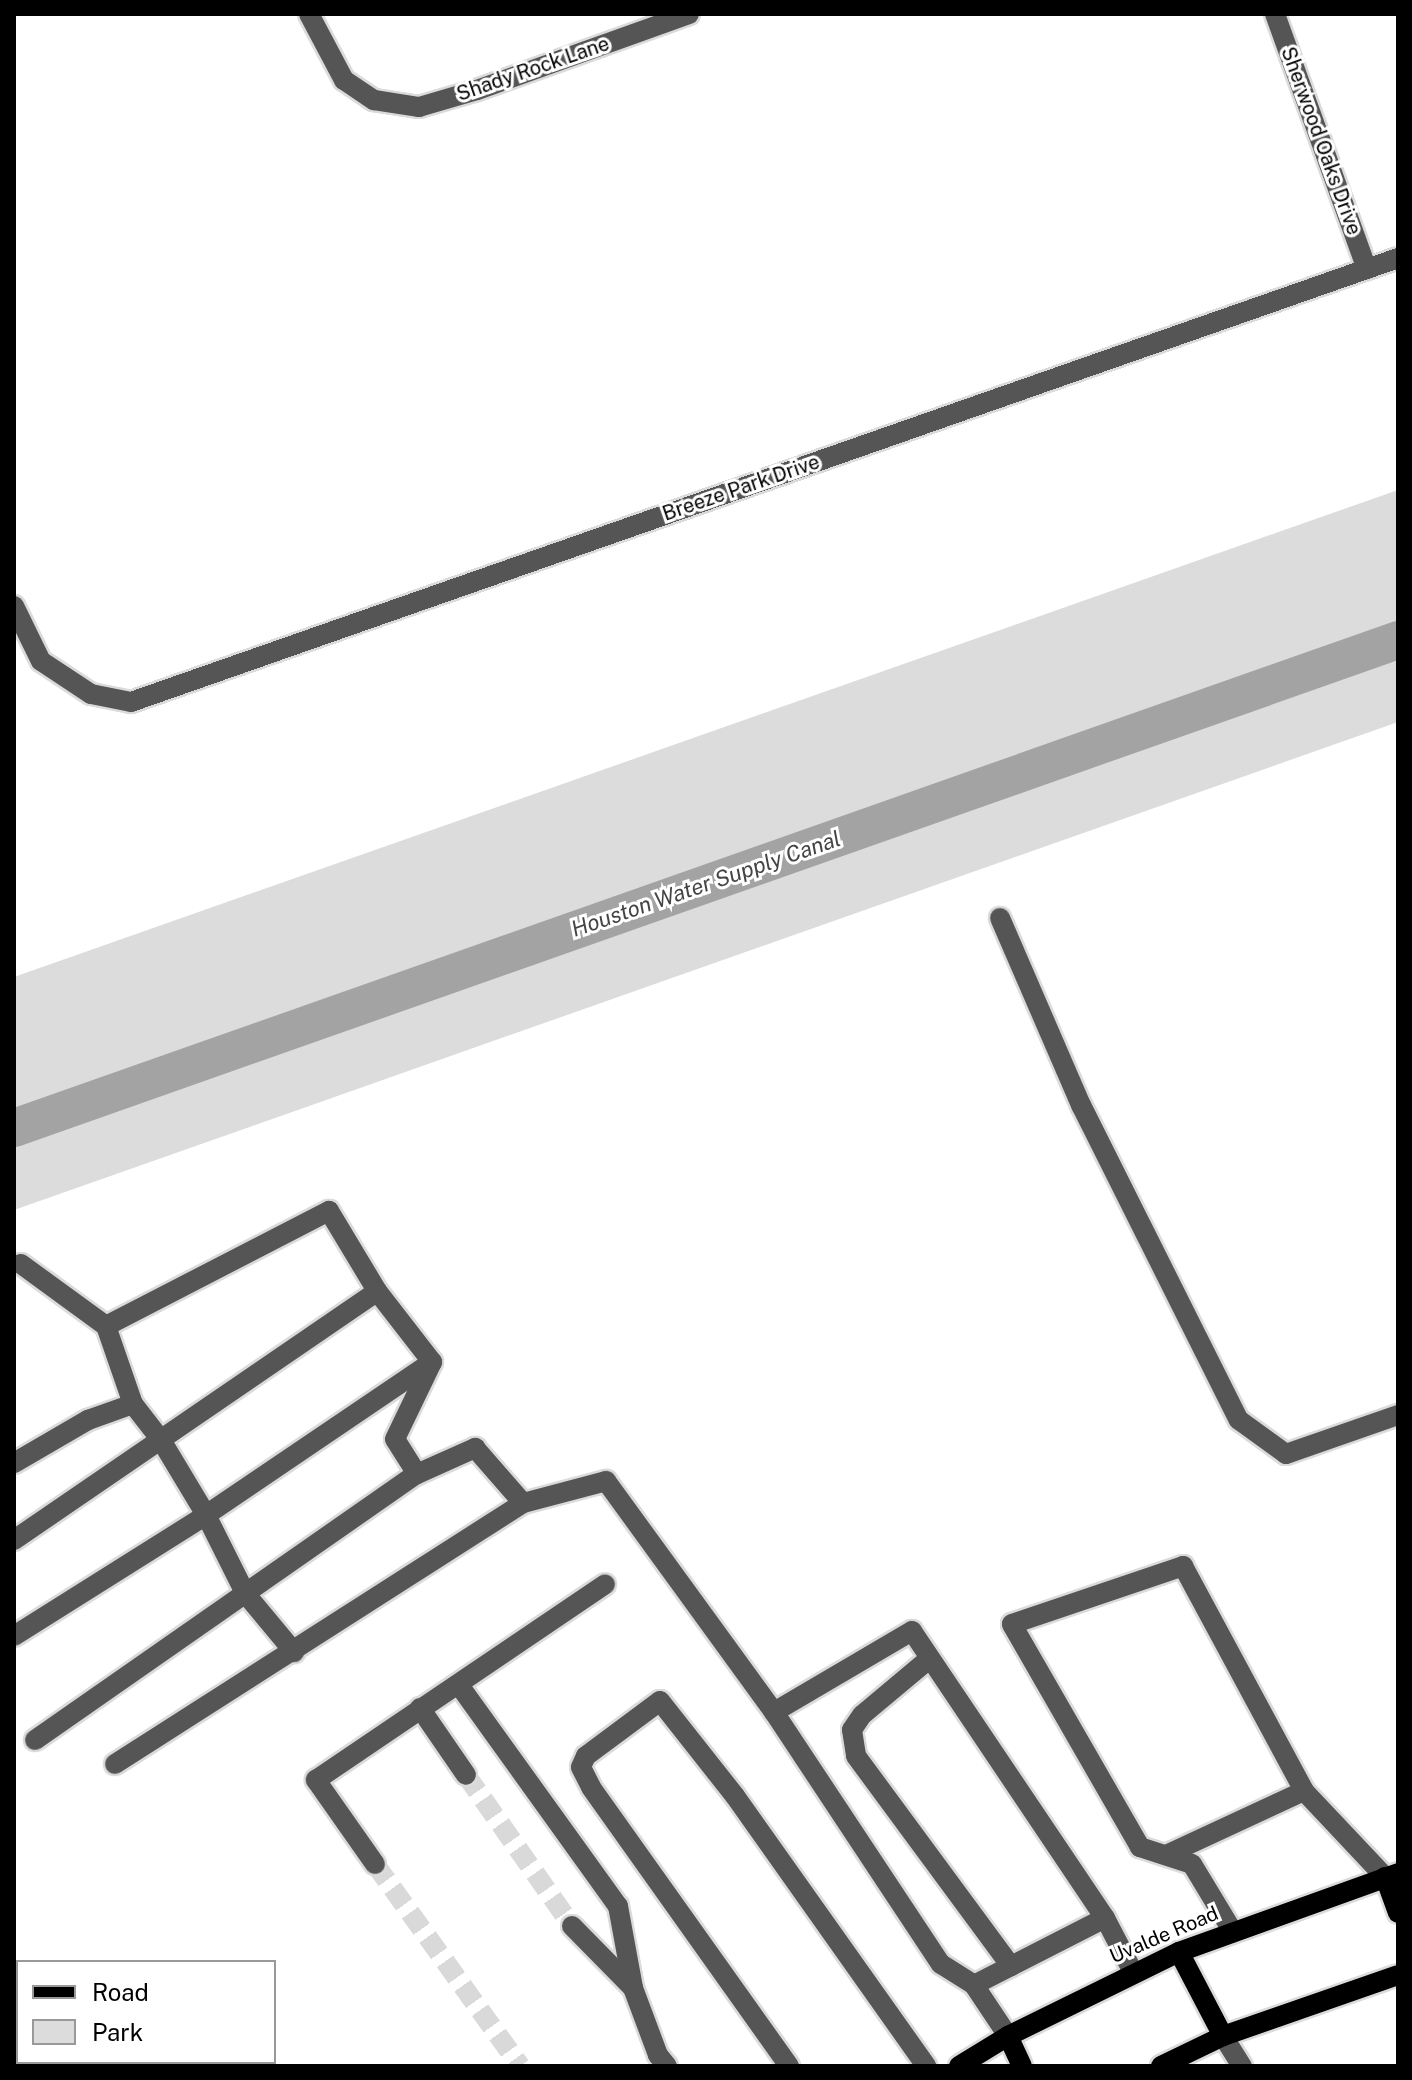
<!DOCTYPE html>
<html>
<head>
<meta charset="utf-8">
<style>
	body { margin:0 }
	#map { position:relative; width:1412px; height:2080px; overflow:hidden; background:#fff; font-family:"Public Sans",sans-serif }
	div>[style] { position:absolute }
	.green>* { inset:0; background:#dcdcdc }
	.canal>* { height:38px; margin:-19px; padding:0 19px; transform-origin:19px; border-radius:19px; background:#a3a3a3 }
	.minor-tunnel>* { height:20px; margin-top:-10px; transform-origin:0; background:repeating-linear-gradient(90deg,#d9d9d9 0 20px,transparent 0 30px) }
	.roads { filter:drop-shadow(2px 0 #dbdbdb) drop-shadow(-2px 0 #dbdbdb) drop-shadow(0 2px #dbdbdb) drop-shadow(0 -2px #dbdbdb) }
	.minor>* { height:20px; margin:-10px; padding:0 10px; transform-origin:10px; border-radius:10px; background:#555 }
	.major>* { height:20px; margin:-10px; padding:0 10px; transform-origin:10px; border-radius:10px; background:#000 }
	span { translate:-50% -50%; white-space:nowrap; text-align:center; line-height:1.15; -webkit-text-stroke:6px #fff; paint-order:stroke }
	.street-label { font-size:20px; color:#000 }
	.water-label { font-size:22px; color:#444; font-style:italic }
	.frame { position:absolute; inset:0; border:16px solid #000; pointer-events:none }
	.legend { position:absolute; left:16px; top:1960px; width:260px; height:104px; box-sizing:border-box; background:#fff; border:2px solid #999; margin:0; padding:10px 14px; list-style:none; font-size:24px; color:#000 }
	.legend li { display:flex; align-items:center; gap:16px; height:40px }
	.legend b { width:40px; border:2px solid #999 }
</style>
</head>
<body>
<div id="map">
	<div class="green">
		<div style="clip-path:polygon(1398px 490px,1398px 722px,14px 1210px,14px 977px)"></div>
	</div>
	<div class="canal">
		<div style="left:14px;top:1128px;width:1468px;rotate:-19.42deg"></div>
	</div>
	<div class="minor-tunnel">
		<div style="left:466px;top:1775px;width:184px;rotate:54.9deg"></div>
		<div style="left:375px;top:1864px;width:249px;rotate:54.3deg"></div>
	</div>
	<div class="roads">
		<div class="minor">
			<div style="left:309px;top:14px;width:75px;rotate:62.1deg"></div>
			<div style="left:344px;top:80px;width:36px;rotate:34deg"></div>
			<div style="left:374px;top:100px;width:46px;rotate:8.8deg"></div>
			<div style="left:419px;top:107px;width:60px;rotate:-16.3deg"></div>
			<div style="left:477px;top:90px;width:225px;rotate:-19.7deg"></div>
			<div style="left:1275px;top:14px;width:271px;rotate:70.2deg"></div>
			<div style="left:14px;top:606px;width:61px;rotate:63.9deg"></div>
			<div style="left:41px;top:661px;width:60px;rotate:33.4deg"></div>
			<div style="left:91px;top:694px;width:41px;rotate:11.3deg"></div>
			<div style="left:131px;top:702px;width:1343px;rotate:-19.31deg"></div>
			<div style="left:1000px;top:918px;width:204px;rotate:66.6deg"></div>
			<div style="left:1081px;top:1105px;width:352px;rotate:63.4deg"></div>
			<div style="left:1239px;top:1420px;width:58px;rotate:35.9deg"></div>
			<div style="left:1286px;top:1454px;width:119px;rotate:-19.2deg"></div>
			<div style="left:21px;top:1264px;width:105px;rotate:36.1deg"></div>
			<div style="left:106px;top:1326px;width:83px;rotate:70.9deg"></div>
			<div style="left:133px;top:1404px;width:46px;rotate:52.1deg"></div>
			<div style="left:161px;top:1440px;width:87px;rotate:59deg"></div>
			<div style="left:206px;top:1515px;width:87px;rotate:63.4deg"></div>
			<div style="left:245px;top:1593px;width:77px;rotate:50.3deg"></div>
			<div style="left:106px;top:1326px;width:251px;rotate:-27.3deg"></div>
			<div style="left:329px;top:1211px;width:93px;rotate:59deg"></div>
			<div style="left:377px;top:1291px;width:90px;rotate:52.2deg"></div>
			<div style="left:14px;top:1463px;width:86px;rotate:-30.2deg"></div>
			<div style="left:88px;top:1420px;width:48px;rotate:-19.6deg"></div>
			<div style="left:417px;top:1474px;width:41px;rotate:-122.2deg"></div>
			<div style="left:395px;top:1439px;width:85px;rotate:-64.3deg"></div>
			<div style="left:14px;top:1540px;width:440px;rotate:-34.4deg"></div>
			<div style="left:14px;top:1636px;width:227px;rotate:-32.2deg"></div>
			<div style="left:206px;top:1515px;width:273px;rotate:-34.1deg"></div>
			<div style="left:929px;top:1659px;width:87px;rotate:140.1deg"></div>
			<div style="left:862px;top:1715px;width:18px;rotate:124deg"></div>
			<div style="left:852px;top:1730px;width:26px;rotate:81deg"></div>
			<div style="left:856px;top:1756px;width:261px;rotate:53.6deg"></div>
			<div style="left:459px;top:1685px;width:272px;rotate:54.3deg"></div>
			<div style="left:618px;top:1906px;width:83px;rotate:79.6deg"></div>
			<div style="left:633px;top:1988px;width:72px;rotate:69.5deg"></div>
			<div style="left:658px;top:2055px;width:14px;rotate:51deg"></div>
			<div style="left:420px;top:1708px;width:81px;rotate:55.5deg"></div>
			<div style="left:774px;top:1712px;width:160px;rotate:-30.4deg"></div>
			<div style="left:912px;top:1631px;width:346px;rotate:56.1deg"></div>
			<div style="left:1105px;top:1918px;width:147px;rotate:152.9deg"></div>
			<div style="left:35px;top:1740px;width:465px;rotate:-34.9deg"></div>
			<div style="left:417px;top:1474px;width:64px;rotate:-24.1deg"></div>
			<div style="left:475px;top:1448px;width:73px;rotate:48.9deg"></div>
			<div style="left:115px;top:1764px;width:484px;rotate:-32.6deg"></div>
			<div style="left:523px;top:1503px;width:86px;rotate:-14.8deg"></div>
			<div style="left:606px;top:1481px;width:286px;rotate:54deg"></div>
			<div style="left:774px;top:1712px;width:302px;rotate:56.5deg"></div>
			<div style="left:941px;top:1964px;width:39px;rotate:32deg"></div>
			<div style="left:974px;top:1985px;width:61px;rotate:56.3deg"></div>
			<div style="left:1166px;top:1855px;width:152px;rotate:-24.9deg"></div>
			<div style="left:375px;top:1864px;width:103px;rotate:-125.1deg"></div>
			<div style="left:316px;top:1780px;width:349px;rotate:-34.1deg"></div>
			<div style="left:1105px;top:1918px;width:61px;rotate:62.6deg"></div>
			<div style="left:572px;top:1926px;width:87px;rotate:45.5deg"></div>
			<div style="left:1233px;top:1932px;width:79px;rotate:-121.1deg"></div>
			<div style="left:1192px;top:1864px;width:55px;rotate:-161.9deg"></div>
			<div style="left:1140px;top:1847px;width:257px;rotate:-119.9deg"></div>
			<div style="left:1012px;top:1624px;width:181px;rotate:-18.7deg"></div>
			<div style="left:1183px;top:1566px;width:255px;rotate:61.7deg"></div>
			<div style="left:1304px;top:1791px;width:118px;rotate:46.7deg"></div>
			<div style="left:14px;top:2021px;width:5px;rotate:-37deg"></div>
			<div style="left:1223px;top:2036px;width:36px;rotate:58deg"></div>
			<div style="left:155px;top:2062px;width:5px;rotate:53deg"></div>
			<div style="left:789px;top:2066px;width:342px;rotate:-125.4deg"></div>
			<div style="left:591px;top:1787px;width:22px;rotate:-117deg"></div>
			<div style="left:581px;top:1767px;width:12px;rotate:-66deg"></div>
			<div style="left:586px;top:1756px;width:92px;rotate:-36.6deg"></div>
			<div style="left:660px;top:1701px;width:121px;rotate:51.7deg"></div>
			<div style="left:735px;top:1796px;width:331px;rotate:54.7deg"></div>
		</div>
		<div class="major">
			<div style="left:1385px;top:1877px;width:38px;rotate:70deg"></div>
			<div style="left:1179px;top:1952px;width:95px;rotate:62.4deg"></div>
			<div style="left:1008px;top:2036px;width:33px;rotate:65deg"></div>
			<div style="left:959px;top:2066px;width:57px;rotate:-31.5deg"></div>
			<div style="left:1008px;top:2036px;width:191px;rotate:-26.2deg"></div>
			<div style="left:1179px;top:1952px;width:233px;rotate:-19.8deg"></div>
			<div style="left:1161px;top:2066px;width:69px;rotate:-25.8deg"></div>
			<div style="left:1223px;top:2036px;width:185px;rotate:-19.2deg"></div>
		</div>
	</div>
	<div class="street-label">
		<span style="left:533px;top:69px;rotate:-19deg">Shady Rock Lane</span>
		<span style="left:1321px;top:141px;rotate:70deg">Sherwood Oaks Drive</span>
		<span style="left:741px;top:488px;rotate:-19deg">Breeze Park Drive</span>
		<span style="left:1164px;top:1935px;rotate:-23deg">Uvalde Road</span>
	</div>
	<div class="water-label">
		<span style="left:706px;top:884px;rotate:-19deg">Houston Water Supply Canal</span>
	</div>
	<div class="frame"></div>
	<ul class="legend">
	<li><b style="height:10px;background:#000"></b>Road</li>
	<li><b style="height:22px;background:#dcdcdc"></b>Park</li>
	</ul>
</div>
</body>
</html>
